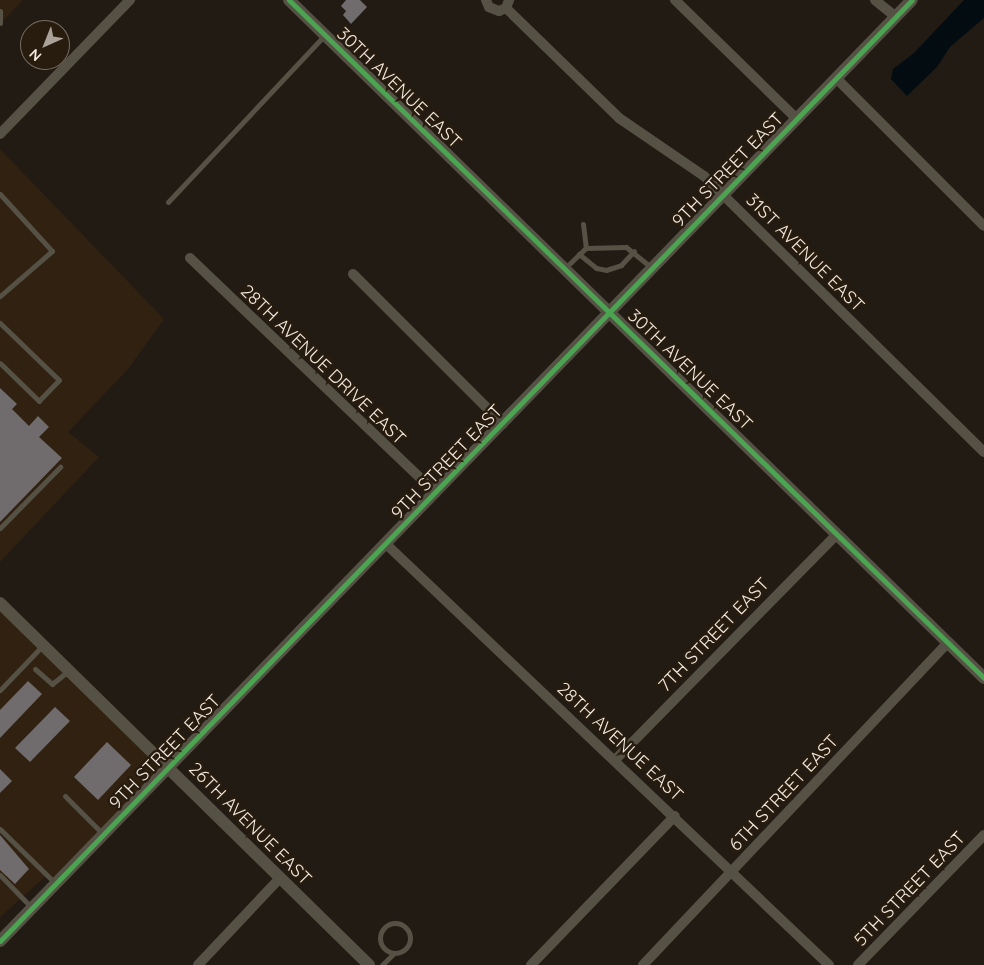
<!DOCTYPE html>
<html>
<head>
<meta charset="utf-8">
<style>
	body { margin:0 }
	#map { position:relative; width:984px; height:965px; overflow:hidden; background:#221b14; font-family:Quicksand,sans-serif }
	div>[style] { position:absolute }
	.built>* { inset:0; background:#312110 }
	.water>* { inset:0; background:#030c11 }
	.building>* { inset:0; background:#706b6c }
	.service>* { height:5px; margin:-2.5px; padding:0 2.5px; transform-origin:2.5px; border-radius:2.5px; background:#555145 }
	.service>.ring { margin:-2.5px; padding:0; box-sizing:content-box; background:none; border:5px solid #555145; border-radius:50% }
	.minor>* { height:10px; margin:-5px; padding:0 5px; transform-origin:5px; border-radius:5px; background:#555145 }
	.tertiary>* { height:12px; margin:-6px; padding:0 6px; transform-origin:6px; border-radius:6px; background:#555145 }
	.cycleway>* { height:5px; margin:-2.5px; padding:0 2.5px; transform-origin:2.5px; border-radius:2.5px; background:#4ca352 }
	span { translate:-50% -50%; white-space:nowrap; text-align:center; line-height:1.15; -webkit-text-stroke:5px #281c0e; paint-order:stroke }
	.street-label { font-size:18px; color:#f3eae1 }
	.north { position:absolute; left:20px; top:20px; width:50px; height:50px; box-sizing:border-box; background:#281c0e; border:1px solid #796e62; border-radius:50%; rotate:224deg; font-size:14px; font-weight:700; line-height:20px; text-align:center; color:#f3eae1 }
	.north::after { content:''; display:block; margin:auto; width:18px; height:22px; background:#aaa299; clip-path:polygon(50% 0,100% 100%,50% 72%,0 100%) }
</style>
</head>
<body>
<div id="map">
	<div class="built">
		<div style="clip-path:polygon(0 0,23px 0,0 24px)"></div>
		<div style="clip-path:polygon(0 149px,164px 319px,128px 369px,68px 432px,99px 457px,0 562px)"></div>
		<div style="clip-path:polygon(0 611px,161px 768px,52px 880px,47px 875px,0 917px)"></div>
	</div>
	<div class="water">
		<div style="clip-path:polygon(964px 0,984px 0,984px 18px,950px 47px,937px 67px,907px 96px,891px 79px,893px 69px,914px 53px)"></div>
	</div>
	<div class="building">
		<div style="clip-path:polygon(346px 0,360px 0,367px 7px,351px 24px,343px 15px,346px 11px,341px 6px)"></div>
		<div style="clip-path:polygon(0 388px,17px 404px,12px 409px,29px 426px,38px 416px,49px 427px,39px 437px,62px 458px,0 522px)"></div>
		<div style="clip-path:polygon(28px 681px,42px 694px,0 738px,0 710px)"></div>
		<div style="clip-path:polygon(55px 707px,70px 721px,30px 762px,15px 748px)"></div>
		<div style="clip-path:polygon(107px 742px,131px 765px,98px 800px,74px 777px)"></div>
		<div style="clip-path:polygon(0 769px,12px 781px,0 793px)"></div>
		<div style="clip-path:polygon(0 835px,29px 869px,15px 884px,0 870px)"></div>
	</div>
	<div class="service">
		<div style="left:0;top:11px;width:12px;rotate:90deg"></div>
		<div style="left:0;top:194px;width:77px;rotate:47.6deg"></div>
		<div style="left:52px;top:251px;width:69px;rotate:139.1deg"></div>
		<div style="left:168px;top:202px;width:229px;rotate:-46.8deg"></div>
		<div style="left:583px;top:224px;width:24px;rotate:83deg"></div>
		<div style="left:579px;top:254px;width:22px;rotate:39deg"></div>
		<div style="left:596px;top:268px;width:10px;rotate:11deg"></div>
		<div style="left:606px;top:270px;width:16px;rotate:-18deg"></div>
		<div style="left:621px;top:265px;width:19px;rotate:-47deg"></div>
		<div style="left:565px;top:268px;width:29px;rotate:-44deg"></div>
		<div style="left:586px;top:248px;width:40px;rotate:-1.4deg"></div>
		<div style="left:626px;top:247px;width:33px;rotate:39deg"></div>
		<div style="left:0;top:323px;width:82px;rotate:44deg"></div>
		<div style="left:59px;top:380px;width:29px;rotate:134deg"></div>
		<div style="left:39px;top:401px;width:54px;rotate:-135.7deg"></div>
		<div style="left:0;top:528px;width:86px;rotate:-45.5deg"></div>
		<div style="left:35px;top:669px;width:23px;rotate:41deg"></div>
		<div style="left:52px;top:684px;width:21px;rotate:-39deg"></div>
		<div style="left:0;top:690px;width:62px;rotate:-46.3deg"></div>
		<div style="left:65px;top:796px;width:54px;rotate:45deg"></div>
		<div style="left:0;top:829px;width:77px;rotate:44.5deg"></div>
		<div style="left:0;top:875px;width:46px;rotate:45.9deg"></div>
		<div class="ring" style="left:380px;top:923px;width:25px;height:25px"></div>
		<div style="left:382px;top:965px;width:16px;rotate:-45deg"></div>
	</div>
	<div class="minor">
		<div style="left:486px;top:0;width:8px;rotate:67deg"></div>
		<div style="left:489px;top:7px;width:11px;rotate:22deg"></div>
		<div style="left:499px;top:11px;width:8px;rotate:-23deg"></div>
		<div style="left:506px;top:8px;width:9px;rotate:-69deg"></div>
		<div style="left:675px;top:0;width:170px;rotate:44.3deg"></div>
		<div style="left:875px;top:0;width:27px;rotate:39deg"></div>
		<div style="left:506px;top:8px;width:158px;rotate:44.2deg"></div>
		<div style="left:619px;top:118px;width:103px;rotate:34.3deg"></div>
		<div style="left:704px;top:176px;width:393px;rotate:44.6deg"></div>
		<div style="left:836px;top:78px;width:209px;rotate:45deg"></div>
		<div style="left:0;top:134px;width:187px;rotate:-45.9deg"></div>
		<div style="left:190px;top:258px;width:340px;rotate:43.7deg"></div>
		<div style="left:353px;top:274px;width:212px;rotate:45deg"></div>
		<div style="left:386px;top:544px;width:611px;rotate:43.54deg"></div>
		<div style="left:615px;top:760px;width:317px;rotate:-45.5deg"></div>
		<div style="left:198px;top:965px;width:118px;rotate:-46.7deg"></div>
		<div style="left:531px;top:965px;width:207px;rotate:-46deg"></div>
		<div style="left:643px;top:965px;width:444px;rotate:-46.6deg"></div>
		<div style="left:858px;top:965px;width:181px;rotate:-45.9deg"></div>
	</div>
	<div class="tertiary">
		<div style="left:289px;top:0;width:971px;rotate:44.29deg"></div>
		<div style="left:0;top:603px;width:517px;rotate:44.45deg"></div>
		<div style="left:0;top:941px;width:1310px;rotate:-45.9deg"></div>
	</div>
	<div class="cycleway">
		<div style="left:289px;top:0;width:971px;rotate:44.29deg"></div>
		<div style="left:0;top:941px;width:1310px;rotate:-45.9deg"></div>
	</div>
	<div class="street-label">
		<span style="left:399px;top:88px;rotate:44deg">30TH AVENUE EAST</span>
		<span style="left:728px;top:170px;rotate:-46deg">9TH STREET EAST</span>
		<span style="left:805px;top:253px;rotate:45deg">31ST AVENUE EAST</span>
		<span style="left:323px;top:365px;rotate:44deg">28TH AVENUE DRIVE EAST</span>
		<span style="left:690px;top:370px;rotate:44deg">30TH AVENUE EAST</span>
		<span style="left:447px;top:462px;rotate:-46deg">9TH STREET EAST</span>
		<span style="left:714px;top:635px;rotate:-46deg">7TH STREET EAST</span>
		<span style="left:620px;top:742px;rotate:43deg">28TH AVENUE EAST</span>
		<span style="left:165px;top:752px;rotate:-46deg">9TH STREET EAST</span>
		<span style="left:784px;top:793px;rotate:-47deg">6TH STREET EAST</span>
		<span style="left:250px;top:824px;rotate:45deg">26TH AVENUE EAST</span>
		<span style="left:910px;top:889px;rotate:-46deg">5TH STREET EAST</span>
	</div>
	<div class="north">N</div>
</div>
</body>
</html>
